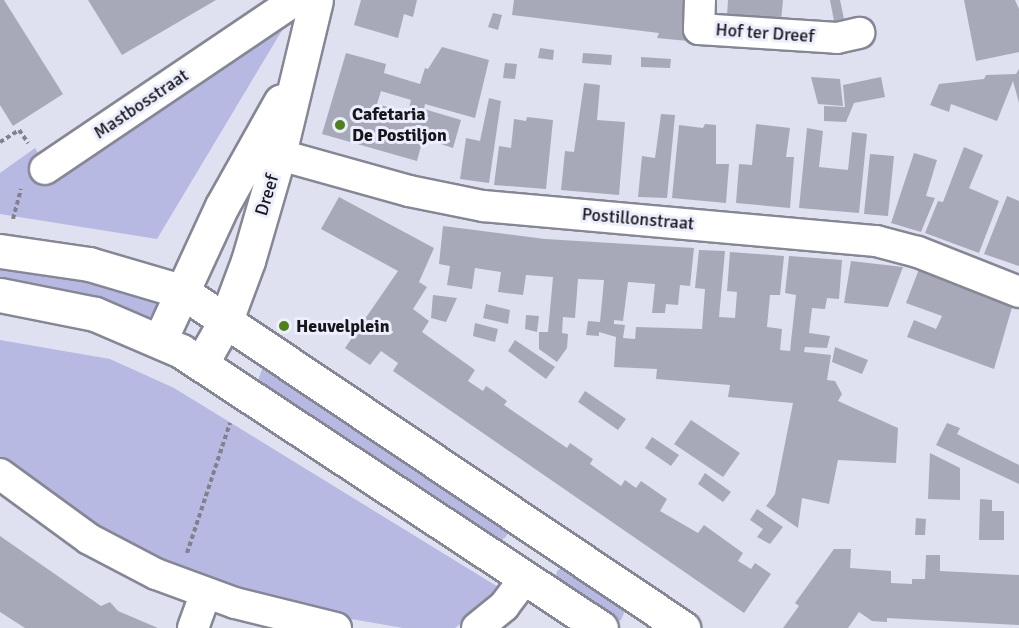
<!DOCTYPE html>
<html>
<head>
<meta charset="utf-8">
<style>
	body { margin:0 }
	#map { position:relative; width:1019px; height:628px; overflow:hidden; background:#dfe0f0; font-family:Signika,sans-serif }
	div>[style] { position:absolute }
	.green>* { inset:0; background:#b7b9e3 }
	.building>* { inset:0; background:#a8a9b8 }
	.path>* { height:4px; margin-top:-2px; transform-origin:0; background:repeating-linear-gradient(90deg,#80818c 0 4.5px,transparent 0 7.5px) }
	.roads { filter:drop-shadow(2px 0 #868795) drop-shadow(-2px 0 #868795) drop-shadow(0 2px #868795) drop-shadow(0 -2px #868795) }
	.street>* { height:30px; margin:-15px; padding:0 15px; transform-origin:15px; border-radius:15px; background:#fff }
	.secondary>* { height:33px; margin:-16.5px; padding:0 16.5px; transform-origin:16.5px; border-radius:16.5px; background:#fff }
	.dots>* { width:16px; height:16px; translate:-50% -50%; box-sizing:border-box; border:3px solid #ecedfd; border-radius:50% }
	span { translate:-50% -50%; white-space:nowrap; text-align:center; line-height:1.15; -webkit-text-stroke:6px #ecedfd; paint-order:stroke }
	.street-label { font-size:18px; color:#16161b }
	.poi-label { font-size:18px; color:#16161b; font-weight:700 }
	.left { translate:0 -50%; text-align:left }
</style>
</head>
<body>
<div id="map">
	<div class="green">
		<div style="clip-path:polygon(287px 22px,157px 239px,0 214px,0 173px,35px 148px,53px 177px)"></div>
		<div style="clip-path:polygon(0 262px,45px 267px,156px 298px,157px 306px,147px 321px,0 285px)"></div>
		<div style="clip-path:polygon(0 340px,110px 359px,174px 388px,503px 590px,455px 628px,403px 628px,265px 604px,138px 557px,0 462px)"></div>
		<div style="clip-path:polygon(266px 358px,509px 528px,506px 537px,498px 542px,256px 386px)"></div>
		<div style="clip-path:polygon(566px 564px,627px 606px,621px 620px,611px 624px,555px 581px,557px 571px)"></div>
	</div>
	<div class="building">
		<div style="clip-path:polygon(0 0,4px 0,63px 94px,13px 126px,0 105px)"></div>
		<div style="clip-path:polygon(88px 0,216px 0,122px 55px)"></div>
		<div style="clip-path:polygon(361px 0,417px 0,413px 17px,404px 14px,398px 38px,354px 25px)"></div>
		<div style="clip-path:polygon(514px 0,692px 0,688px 41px,657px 38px,659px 33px,512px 15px)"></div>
		<div style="clip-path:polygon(728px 0,783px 0,781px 21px,727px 16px)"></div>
		<div style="clip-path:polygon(830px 0,840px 0,844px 19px,834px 21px)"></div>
		<div style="clip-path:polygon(964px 0,1015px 0,1019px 9px,1019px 52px,976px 61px)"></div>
		<div style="clip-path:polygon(493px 13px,502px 15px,498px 30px,488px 27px)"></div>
		<div style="clip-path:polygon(evenodd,442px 47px,489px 60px,475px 118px,425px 104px,424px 109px,461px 120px,453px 148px,438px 143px,441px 136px,425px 131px,417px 161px,322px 134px,346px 53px,386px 64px,384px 73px,420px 84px,425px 68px,428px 69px,442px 47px,381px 91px,411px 100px,408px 113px,377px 104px,381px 91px)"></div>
		<div style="clip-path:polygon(540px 48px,554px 50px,553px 60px,538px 58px)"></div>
		<div style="clip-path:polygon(583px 53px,612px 55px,611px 65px,582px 63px)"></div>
		<div style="clip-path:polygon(641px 57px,671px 59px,670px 68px,641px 67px)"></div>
		<div style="clip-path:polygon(505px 63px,517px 64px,515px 79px,503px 78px)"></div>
		<div style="clip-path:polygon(1019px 69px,1019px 103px,1013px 81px,997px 121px,951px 104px,949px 112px,930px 105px,939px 84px,984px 79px,986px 75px,1016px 74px)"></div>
		<div style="clip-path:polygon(811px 77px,840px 79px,843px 106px,818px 104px)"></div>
		<div style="clip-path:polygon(881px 77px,885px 97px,854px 103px,846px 122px,824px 121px,824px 106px,845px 107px,843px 85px)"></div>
		<div style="clip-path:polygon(584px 83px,600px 85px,597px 120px,625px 122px,619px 195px,561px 190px,565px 151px,574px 152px)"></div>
		<div style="clip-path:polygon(489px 98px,501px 101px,489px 183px,460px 179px,466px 138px,480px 141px)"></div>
		<div style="clip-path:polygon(661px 114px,675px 115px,667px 198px,638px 197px,642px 156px,655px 158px)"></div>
		<div style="clip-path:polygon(527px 117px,553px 120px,546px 189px,494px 185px,499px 146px,511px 148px,514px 119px,526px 121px)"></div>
		<div style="clip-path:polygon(705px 124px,716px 125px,716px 164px,729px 164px,726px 203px,672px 198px,679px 125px,703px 128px)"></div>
		<div style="clip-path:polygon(756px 124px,790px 128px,786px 157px,794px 157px,790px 208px,736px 203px,739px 164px,752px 165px)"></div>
		<div style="clip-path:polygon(807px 128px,823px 131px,819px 167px,848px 170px,852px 132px,867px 134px,859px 213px,799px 208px)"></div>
		<div style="clip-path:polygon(964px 147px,983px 155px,969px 188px,999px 201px,979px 253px,925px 233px,938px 201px,943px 202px)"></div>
		<div style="clip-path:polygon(914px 153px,937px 160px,926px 196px,935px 198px,921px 232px,891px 223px)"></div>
		<div style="clip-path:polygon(870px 154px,894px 156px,888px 216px,864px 214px)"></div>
		<div style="clip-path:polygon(1007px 196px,1019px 201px,1019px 266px,984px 254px)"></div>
		<div style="clip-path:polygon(339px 197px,434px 248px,419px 282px,427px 287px,413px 309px,429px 321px,422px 332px,475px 370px,468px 381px,483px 391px,486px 386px,495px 392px,507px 401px,504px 405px,567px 448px,570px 443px,593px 459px,590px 464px,621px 486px,625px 480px,636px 488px,641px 481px,667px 499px,660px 511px,698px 533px,704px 525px,743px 553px,738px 561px,751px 569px,755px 563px,771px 574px,744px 613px,393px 371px,398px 363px,381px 351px,370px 365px,345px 348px,398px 271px,321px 229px)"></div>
		<div style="clip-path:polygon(443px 226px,545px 239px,694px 248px,690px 286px,680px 285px,678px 305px,666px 304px,665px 313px,652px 313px,655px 284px,628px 282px,623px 321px,614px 320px,614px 324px,625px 325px,623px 338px,635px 339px,636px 327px,702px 329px,705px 289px,695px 288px,699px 250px,725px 251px,719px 317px,735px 318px,737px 292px,727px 291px,730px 252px,784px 256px,780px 295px,770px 295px,767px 327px,782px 329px,780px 350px,790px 351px,796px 295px,785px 293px,789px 256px,842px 260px,839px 299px,827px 298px,825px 309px,812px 308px,809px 333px,830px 336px,827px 348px,805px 347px,804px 352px,831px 355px,827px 380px,835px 381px,842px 394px,838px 401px,898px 428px,896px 463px,838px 460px,829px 504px,802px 498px,798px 528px,766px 506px,775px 494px,793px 403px,728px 397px,730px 385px,656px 379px,657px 369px,614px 367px,616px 337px,599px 332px,599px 336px,586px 335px,588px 321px,600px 322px,604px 280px,578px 279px,575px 318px,563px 317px,562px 333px,568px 334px,567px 348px,557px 362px,539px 349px,539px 332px,548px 332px,553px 277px,526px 275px,523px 295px,498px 292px,501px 272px,475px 268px,472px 289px,447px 285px,450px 266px,439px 264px)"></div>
		<div style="clip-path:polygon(851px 261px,903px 267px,888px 307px,844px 303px)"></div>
		<div style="clip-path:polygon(919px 269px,1013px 304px,994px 369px,907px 337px,914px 320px,936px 329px,942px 316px,906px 303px)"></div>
		<div style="clip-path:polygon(433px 295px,457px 298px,446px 322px,431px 318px)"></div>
		<div style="clip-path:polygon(486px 304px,510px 310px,508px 324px,483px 318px)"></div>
		<div style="clip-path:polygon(526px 315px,539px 316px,537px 332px,525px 329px)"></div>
		<div style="clip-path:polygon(475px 323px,498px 329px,495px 342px,473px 336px)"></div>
		<div style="clip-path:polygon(515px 340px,555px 367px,546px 379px,508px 351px)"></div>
		<div style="clip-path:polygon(835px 347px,868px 360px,862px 374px,832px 362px)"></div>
		<div style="clip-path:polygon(585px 391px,626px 419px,618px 430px,578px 402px)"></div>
		<div style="clip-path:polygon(691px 420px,740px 453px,723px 477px,674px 444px)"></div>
		<div style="clip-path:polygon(947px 423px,960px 428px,957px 434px,1019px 465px,1019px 484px,936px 445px)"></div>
		<div style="clip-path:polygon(652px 437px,679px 455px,671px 466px,645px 448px)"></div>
		<div style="clip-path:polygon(930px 453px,960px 468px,960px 500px,928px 499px)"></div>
		<div style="clip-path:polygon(705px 473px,731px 492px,723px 502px,698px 484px)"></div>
		<div style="clip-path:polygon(980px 499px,992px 500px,992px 511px,1004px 511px,1004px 540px,979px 540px)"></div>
		<div style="clip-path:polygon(757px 509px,783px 527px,770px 544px,757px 537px,763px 529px,750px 520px)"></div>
		<div style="clip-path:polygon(916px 518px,926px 519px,925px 535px,915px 535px)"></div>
		<div style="clip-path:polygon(0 536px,101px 606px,110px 602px,118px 611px,158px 628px,25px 628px,0 612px)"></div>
		<div style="clip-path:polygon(834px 549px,851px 549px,850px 568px,891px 571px,891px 583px,912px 584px,912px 579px,925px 579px,926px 555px,940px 555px,940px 571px,1019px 575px,1019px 625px,887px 618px,887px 622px,872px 621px,859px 612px,848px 628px,783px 628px,799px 606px,795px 603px)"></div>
	</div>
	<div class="path">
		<div style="left:0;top:142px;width:22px;rotate:-32deg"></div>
		<div style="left:19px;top:130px;width:16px;rotate:55deg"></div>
		<div style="left:13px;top:219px;width:31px;rotate:-75deg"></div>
		<div style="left:187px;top:553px;width:137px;rotate:-71.7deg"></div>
	</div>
	<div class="roads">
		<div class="street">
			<div style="left:700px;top:0;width:29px;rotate:92deg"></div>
			<div style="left:699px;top:29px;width:138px;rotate:3.7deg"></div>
			<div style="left:837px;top:38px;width:23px;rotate:-13deg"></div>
			<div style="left:255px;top:148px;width:160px;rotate:15.6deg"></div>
			<div style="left:409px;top:191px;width:76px;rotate:11.5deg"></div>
			<div style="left:483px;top:206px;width:395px;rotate:5.1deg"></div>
			<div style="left:876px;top:241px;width:43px;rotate:14.7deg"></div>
			<div style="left:918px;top:252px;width:109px;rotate:21.6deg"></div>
			<div style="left:45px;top:169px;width:303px;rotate:-34deg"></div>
			<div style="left:0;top:474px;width:110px;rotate:36.1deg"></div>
			<div style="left:89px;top:539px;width:76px;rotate:27.6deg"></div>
			<div style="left:156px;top:574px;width:84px;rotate:20.2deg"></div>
			<div style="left:235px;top:603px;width:104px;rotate:13.9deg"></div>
			<div style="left:193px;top:628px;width:37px;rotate:-70deg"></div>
			<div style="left:477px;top:628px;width:35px;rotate:-39deg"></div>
			<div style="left:504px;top:606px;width:36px;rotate:-53deg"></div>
		</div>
		<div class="secondary">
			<div style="left:0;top:251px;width:90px;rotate:8.3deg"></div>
			<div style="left:89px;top:264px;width:96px;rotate:16.4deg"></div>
			<div style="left:181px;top:291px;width:605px;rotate:33.87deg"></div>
			<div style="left:0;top:295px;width:97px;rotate:11.3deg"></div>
			<div style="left:95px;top:314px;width:94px;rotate:23.3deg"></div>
			<div style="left:181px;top:351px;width:503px;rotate:33.41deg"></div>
			<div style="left:160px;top:340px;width:148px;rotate:-65.2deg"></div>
			<div style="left:222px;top:206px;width:120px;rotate:-60.7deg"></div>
			<div style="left:201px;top:364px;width:51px;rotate:-60.4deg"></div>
			<div style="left:226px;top:320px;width:63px;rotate:-69.6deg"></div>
			<div style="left:248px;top:261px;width:111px;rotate:-73.8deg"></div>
			<div style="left:279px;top:154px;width:158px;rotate:-76.5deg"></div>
		</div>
	</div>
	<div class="dots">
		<div style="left:340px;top:125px;background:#4d8218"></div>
		<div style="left:284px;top:326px;background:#4d8218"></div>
	</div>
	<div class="street-label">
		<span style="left:765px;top:33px;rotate:4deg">Hof ter Dreef</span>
		<span style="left:141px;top:104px;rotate:-34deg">Mastbosstraat</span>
		<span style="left:267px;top:195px;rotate:-73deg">Dreef</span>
		<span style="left:638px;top:219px;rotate:5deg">Postillonstraat</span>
	</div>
	<div class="poi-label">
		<span class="left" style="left:352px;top:125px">Cafetaria<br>De Postiljon</span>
		<span class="left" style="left:296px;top:326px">Heuvelplein</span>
	</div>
</div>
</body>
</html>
